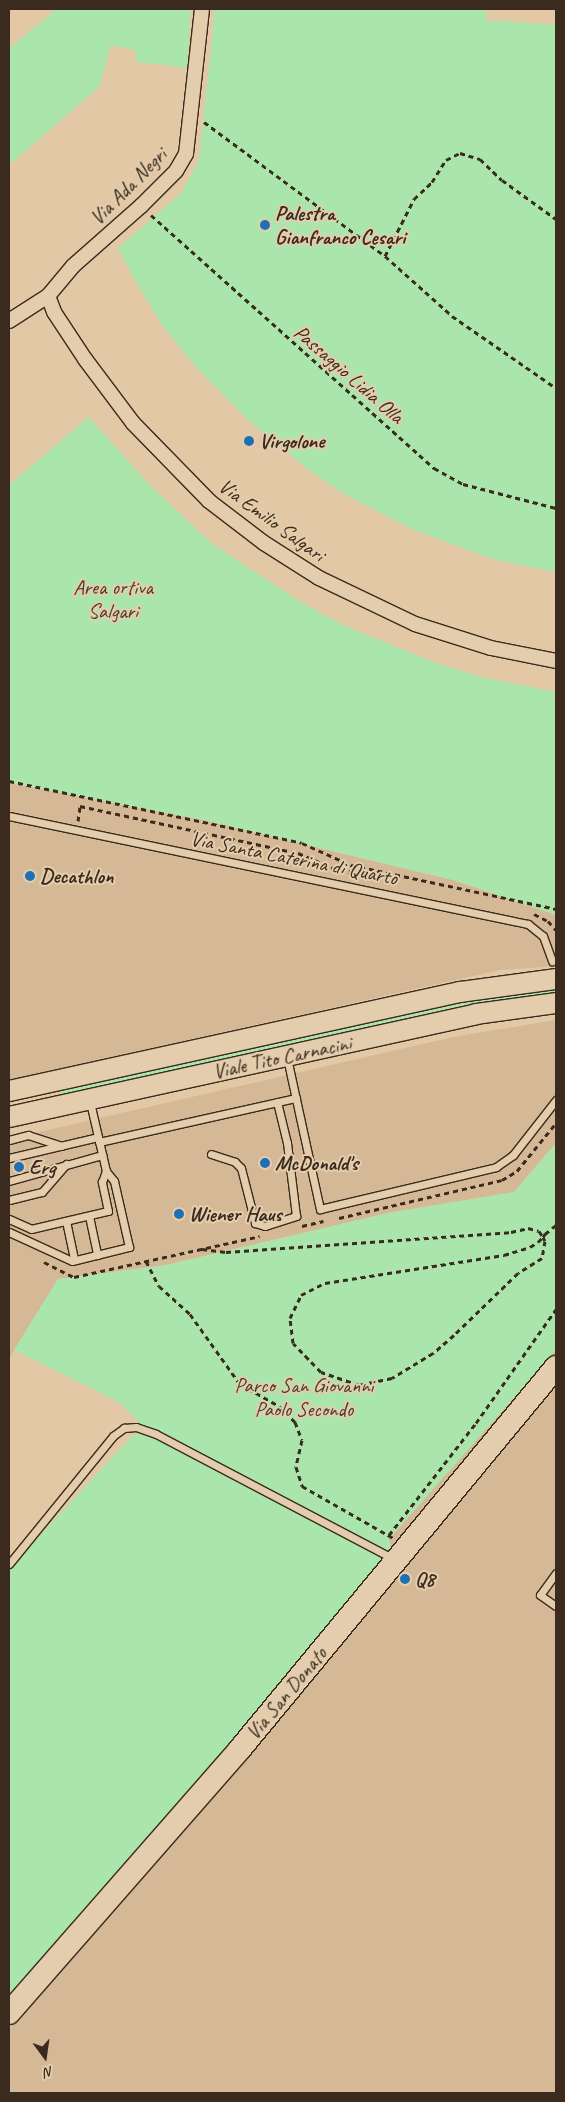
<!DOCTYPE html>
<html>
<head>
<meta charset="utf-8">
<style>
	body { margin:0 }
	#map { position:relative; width:565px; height:2102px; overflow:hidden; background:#e2c8a4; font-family:Caveat,sans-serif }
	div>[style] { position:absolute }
	.built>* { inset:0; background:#d5b996 }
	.green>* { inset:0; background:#aae6ac }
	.path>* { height:3px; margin-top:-1.5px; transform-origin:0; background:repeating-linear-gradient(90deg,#3b2a1e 0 5px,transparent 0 9px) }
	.roads { filter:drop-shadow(1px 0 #3b2a1e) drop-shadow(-1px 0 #3b2a1e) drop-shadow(0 1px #3b2a1e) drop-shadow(0 -1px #3b2a1e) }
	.lane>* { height:7px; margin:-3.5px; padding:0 3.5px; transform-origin:3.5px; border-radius:3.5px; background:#e3cdac }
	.street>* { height:14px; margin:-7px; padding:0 7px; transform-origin:7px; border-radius:7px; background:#e3cdac }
	.secondary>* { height:20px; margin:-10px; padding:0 10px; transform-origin:10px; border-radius:10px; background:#e3cdac }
	.primary>* { height:22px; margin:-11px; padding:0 11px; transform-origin:11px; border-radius:11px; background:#e3cdac }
	.dots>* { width:14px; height:14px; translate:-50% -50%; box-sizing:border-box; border:2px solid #e3cdac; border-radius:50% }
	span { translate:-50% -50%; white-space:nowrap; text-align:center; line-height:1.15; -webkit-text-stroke:4px #e3cdac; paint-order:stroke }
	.street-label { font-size:21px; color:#3b2a1e }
	.poi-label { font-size:21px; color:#3b2a1e; font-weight:700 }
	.left { translate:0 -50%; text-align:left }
	.park-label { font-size:21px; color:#463d2c }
	.frame { position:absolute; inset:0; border:10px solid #3b2a1e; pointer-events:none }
	.north { position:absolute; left:20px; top:2032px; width:50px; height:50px; -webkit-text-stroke:4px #e3cdac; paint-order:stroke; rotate:166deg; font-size:14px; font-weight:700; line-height:20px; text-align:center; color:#3b2a1e }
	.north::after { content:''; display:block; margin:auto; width:18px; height:22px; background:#3b2a1e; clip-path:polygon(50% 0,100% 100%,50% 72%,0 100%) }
</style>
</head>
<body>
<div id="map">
	<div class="built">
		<div style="clip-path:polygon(9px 783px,203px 820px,453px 880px,555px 913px,556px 966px,500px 970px,9px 1080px)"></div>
		<div style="clip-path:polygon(556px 1020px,556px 1143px,514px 1192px,388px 1213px,166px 1265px,58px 1279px,9px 1359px,9px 1139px,453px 1037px)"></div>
		<div style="clip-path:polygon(556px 1350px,556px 2093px,9px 2093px,9px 2029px,180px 1824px,393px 1557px,389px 1539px)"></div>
	</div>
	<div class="green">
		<div style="clip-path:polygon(57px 9px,191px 9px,187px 68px,136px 62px,136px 51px,111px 45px,99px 87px,9px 165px,9px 48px)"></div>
		<div style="clip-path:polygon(215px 9px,486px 9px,486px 20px,554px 25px,556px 9px,556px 572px,496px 560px,416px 531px,346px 495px,310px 471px,249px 421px,195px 366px,162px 325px,135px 280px,118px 248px,181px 193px,199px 160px)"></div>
		<div style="clip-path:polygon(89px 417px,146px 481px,211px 543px,299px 601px,345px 626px,436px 663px,485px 678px,556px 692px,556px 915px,453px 880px,203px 820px,9px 783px,9px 485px)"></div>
		<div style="clip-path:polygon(556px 990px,556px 996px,62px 1096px,60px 1090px,474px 1001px)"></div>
		<div style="clip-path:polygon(556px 1143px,556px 1350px,389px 1539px,393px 1557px,180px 1824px,9px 2029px,9px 1569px,133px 1435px,150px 1433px,119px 1402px,14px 1350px,58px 1279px,166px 1265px,388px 1213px,514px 1192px)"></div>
	</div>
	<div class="path">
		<div style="left:204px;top:122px;width:225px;rotate:36.5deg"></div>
		<div style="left:385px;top:256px;width:90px;rotate:41.8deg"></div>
		<div style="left:452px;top:316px;width:126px;rotate:34.7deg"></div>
		<div style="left:151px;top:215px;width:380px;rotate:41.8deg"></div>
		<div style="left:434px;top:468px;width:33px;rotate:29deg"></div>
		<div style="left:463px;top:484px;width:96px;rotate:14.5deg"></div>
		<div style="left:385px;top:256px;width:64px;rotate:-63deg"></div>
		<div style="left:414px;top:199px;width:25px;rotate:-43deg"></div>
		<div style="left:432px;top:182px;width:26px;rotate:-58deg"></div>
		<div style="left:446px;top:160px;width:16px;rotate:-27deg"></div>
		<div style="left:460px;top:153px;width:21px;rotate:17deg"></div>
		<div style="left:480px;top:159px;width:30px;rotate:44deg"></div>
		<div style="left:502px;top:180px;width:67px;rotate:35.8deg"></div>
		<div style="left:9px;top:781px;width:299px;rotate:11.9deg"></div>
		<div style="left:302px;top:843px;width:54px;rotate:24.2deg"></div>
		<div style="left:351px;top:865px;width:210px;rotate:12.1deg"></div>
		<div style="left:78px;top:821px;width:15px;rotate:-82deg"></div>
		<div style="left:80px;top:806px;width:223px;rotate:12.2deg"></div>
		<div style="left:298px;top:853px;width:51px;rotate:23.1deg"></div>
		<div style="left:350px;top:875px;width:10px;rotate:-84deg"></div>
		<div style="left:534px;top:914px;width:16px;rotate:27deg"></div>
		<div style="left:548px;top:921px;width:12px;rotate:48deg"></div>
		<div style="left:339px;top:1218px;width:167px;rotate:-13.1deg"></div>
		<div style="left:502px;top:1180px;width:17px;rotate:-31deg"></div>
		<div style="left:517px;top:1171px;width:62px;rotate:-50.9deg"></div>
		<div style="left:302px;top:1226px;width:22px;rotate:-13deg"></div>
		<div style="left:202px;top:1249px;width:24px;rotate:7deg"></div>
		<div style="left:226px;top:1252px;width:286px;rotate:-4deg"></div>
		<div style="left:511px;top:1232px;width:17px;rotate:-13deg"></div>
		<div style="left:528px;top:1228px;width:11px;rotate:15deg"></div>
		<div style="left:539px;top:1231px;width:7px;rotate:56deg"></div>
		<div style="left:543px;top:1237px;width:4px;rotate:63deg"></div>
		<div style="left:545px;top:1241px;width:17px;rotate:100deg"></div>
		<div style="left:542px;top:1258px;width:28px;rotate:148deg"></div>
		<div style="left:518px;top:1273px;width:89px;rotate:135.9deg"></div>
		<div style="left:454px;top:1335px;width:28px;rotate:139deg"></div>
		<div style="left:433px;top:1353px;width:48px;rotate:148.6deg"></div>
		<div style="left:392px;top:1378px;width:34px;rotate:168deg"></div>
		<div style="left:359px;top:1385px;width:40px;rotate:-161.1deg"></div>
		<div style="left:321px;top:1372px;width:40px;rotate:-134deg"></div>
		<div style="left:293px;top:1343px;width:25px;rotate:-97deg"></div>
		<div style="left:290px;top:1318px;width:25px;rotate:-64deg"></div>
		<div style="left:301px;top:1295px;width:27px;rotate:-27deg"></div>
		<div style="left:325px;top:1283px;width:181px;rotate:-8.9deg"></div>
		<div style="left:504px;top:1255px;width:27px;rotate:-17deg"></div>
		<div style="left:530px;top:1247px;width:9px;rotate:-32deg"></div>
		<div style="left:538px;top:1242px;width:7px;rotate:-45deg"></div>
		<div style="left:543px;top:1237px;width:4px;rotate:-56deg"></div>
		<div style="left:545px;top:1234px;width:14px;rotate:-39deg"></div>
		<div style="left:146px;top:1261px;width:28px;rotate:63deg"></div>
		<div style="left:159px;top:1286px;width:42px;rotate:42.1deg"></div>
		<div style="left:190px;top:1314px;width:86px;rotate:54.5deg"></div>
		<div style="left:240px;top:1384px;width:45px;rotate:29.4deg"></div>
		<div style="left:279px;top:1406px;width:23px;rotate:45deg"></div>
		<div style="left:295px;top:1422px;width:19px;rotate:69deg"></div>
		<div style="left:302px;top:1440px;width:28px;rotate:103deg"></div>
		<div style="left:296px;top:1467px;width:20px;rotate:72deg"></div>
		<div style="left:302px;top:1486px;width:105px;rotate:29.7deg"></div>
		<div style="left:44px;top:1262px;width:34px;rotate:27deg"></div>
		<div style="left:74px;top:1277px;width:190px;rotate:-12.4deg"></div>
		<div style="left:389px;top:1535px;width:142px;rotate:-52.2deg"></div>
		<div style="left:476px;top:1423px;width:139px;rotate:-54.9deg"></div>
	</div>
	<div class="roads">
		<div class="lane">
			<div style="left:9px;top:816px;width:530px;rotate:11.76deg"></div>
			<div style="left:528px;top:924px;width:19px;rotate:39deg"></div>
			<div style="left:543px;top:936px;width:27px;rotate:70deg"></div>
			<div style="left:287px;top:1058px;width:155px;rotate:77.7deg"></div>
			<div style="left:320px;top:1209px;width:181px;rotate:-13.4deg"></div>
			<div style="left:496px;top:1167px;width:21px;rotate:-35deg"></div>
			<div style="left:513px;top:1155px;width:70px;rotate:-52deg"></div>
			<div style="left:9px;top:1140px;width:20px;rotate:-15deg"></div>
			<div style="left:28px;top:1135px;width:35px;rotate:18deg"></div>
			<div style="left:99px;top:1142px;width:202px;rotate:-12.6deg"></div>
			<div style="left:211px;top:1154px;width:25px;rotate:18deg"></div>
			<div style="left:235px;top:1162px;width:8px;rotate:45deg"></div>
			<div style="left:241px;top:1168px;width:57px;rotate:75.7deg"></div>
			<div style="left:255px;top:1223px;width:10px;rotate:17deg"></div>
			<div style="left:265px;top:1226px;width:33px;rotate:-18deg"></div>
			<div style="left:296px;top:1216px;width:74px;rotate:-97deg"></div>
			<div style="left:287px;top:1143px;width:42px;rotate:-103.7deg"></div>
			<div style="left:9px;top:1158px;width:91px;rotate:-13.3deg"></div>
			<div style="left:9px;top:1181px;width:97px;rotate:-15.6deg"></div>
			<div style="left:9px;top:1200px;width:34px;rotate:-14deg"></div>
			<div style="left:42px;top:1192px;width:37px;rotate:-49deg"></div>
			<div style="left:89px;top:1216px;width:40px;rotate:78deg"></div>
			<div style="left:9px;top:1219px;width:24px;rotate:24deg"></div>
			<div style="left:31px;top:1229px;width:79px;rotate:-13.2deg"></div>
			<div style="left:108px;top:1211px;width:30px;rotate:-102deg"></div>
			<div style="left:102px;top:1182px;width:12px;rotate:-70deg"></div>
			<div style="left:66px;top:1221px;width:40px;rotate:78deg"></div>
			<div style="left:9px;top:1232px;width:69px;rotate:24.7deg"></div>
			<div style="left:72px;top:1261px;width:59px;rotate:-13.8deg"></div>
			<div style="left:129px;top:1247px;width:68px;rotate:-102.8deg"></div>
			<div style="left:114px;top:1181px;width:13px;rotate:-129deg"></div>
			<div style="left:106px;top:1171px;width:71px;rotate:-103.1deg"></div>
			<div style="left:9px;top:1564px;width:165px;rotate:-50.9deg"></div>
			<div style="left:113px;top:1436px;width:14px;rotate:-36deg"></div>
			<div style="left:124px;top:1428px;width:12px;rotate:-5deg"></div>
			<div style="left:136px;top:1427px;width:21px;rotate:19deg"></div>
			<div style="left:156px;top:1434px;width:269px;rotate:27.7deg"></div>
			<div style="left:556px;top:1573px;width:27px;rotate:126deg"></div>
			<div style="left:540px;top:1595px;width:19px;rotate:35deg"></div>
		</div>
		<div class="street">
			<div style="left:48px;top:296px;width:17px;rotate:69deg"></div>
			<div style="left:54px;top:312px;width:56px;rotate:56.6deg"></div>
			<div style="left:85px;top:359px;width:80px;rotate:53.1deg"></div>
			<div style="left:133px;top:423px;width:109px;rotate:45.7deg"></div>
			<div style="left:209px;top:501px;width:69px;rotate:37.4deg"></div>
			<div style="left:264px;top:543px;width:65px;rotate:32.5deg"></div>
			<div style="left:319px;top:578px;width:106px;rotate:25.6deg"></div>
			<div style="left:415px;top:624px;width:80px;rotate:17.5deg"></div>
			<div style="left:491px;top:648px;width:66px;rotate:11.3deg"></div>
			<div style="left:9px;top:321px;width:46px;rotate:-32.7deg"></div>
			<div style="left:48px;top:296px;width:39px;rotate:-50deg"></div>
			<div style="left:73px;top:266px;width:91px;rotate:-41.4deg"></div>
			<div style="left:141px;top:206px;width:49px;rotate:-45deg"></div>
			<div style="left:176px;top:171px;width:20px;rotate:-60deg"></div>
			<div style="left:186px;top:154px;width:146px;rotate:-83.7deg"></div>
		</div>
		<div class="secondary">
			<div style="left:9px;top:1091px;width:462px;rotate:-12.4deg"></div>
			<div style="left:460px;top:992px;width:97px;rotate:-7.7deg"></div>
			<div style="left:9px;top:1117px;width:478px;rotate:-12.4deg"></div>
			<div style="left:476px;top:1014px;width:81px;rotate:-7.8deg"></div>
		</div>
		<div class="primary">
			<div style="left:9px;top:2013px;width:351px;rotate:-48.8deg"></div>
			<div style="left:240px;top:1749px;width:496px;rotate:-50.4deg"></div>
		</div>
	</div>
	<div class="dots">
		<div style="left:265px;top:225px;background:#1f6fb2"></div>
		<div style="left:249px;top:441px;background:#1f6fb2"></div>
		<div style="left:30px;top:876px;background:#1f6fb2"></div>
		<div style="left:265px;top:1163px;background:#1f6fb2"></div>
		<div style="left:19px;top:1167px;background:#1f6fb2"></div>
		<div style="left:179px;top:1214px;background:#1f6fb2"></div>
		<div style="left:405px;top:1579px;background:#1f6fb2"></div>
	</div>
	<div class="street-label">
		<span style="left:128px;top:186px;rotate:-45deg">Via Ada Negri</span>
		<span style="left:349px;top:374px;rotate:41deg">Passaggio Lidia Olla</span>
		<span style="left:272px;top:520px;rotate:36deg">Via Emilio Salgari</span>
		<span style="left:294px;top:858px;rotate:11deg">Via Santa Caterina di Quarto</span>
		<span style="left:282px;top:1057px;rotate:-12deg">Viale Tito Carnacini</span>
		<span style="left:286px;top:1693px;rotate:-50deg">Via San Donato</span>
	</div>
	<div class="poi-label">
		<span class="left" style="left:275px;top:225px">Palestra<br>Gianfranco Cesari</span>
		<span class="left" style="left:259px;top:441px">Virgolone</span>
		<span class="left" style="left:40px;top:876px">Decathlon</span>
		<span class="left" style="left:275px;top:1163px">McDonald's</span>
		<span class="left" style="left:29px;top:1167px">Erg</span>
		<span class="left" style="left:189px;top:1214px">Wiener Haus</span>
		<span class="left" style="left:415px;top:1579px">Q8</span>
	</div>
	<div class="park-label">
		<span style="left:113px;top:599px">Area ortiva<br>Salgari</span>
		<span style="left:304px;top:1397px">Parco San Giovanni<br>Paolo Secondo</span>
	</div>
	<div class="frame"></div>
	<div class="north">N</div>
</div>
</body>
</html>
